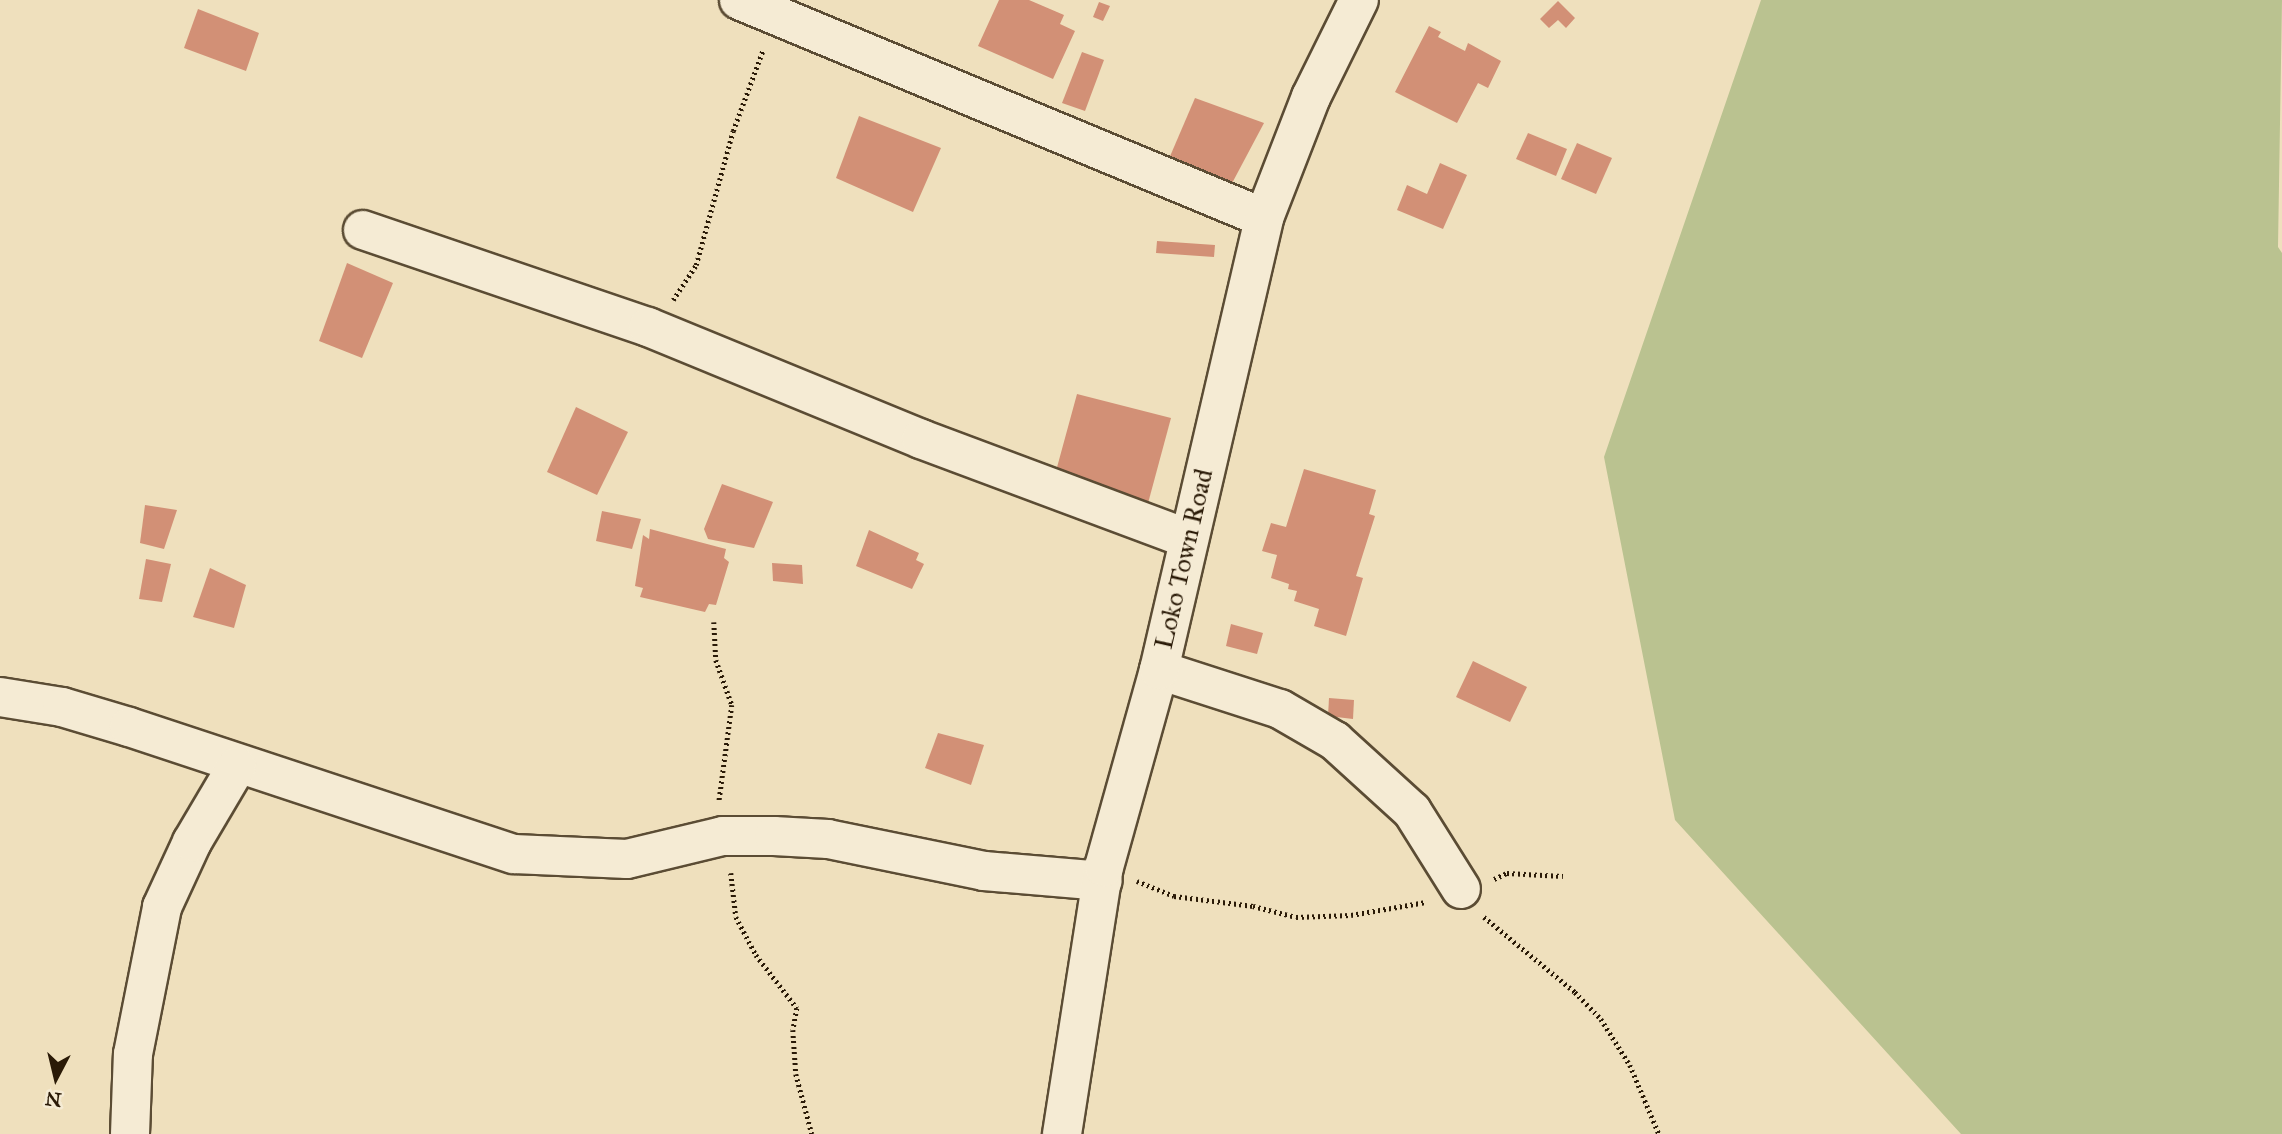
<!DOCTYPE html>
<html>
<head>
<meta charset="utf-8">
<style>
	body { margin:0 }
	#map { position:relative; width:2282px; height:1134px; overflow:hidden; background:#efe0bd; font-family:"IM FELL Great Primer",serif }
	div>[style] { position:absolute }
	.green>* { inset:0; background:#bac290 }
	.building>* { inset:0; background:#d29076 }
	.path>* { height:4.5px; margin-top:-2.25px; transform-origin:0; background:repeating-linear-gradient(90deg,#2a1a07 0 2px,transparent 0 5.5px) }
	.roads { filter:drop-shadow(2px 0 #5b4c34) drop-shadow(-2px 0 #5b4c34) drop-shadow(0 2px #5b4c34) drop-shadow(0 -2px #5b4c34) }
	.minor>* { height:38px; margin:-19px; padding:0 19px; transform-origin:19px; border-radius:19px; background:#f5ebd4 }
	span { translate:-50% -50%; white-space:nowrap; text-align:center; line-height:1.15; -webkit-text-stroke:5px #f5ebd4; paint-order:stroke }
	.street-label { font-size:26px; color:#2a1a07 }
	.north { position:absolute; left:21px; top:1043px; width:70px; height:70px; -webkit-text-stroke:5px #f5ebd4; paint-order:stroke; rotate:187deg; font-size:19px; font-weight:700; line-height:28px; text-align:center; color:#2a1a07 }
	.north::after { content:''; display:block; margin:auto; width:24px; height:32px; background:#2a1a07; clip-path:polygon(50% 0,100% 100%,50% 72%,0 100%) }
</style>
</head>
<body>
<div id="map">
	<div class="green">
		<div style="clip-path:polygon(1761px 0,2282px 0,2278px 247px,2282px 253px,2282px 1134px,1961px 1134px,1675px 820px,1604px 457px)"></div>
	</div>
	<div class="building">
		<div style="clip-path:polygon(999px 0,1029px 0,1064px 15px,1060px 24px,1075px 31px,1053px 79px,978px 46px)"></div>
		<div style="clip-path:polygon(1558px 1px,1575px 18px,1566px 28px,1558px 20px,1549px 28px,1540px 19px)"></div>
		<div style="clip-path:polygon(1099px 2px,1110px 6px,1103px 21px,1093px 17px)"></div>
		<div style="clip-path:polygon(198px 9px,259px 33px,246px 71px,184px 48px)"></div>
		<div style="clip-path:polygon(1429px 26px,1441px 32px,1438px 37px,1465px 51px,1468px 43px,1501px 61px,1488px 88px,1478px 83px,1457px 123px,1395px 92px)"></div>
		<div style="clip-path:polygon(1082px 52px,1104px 60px,1085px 111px,1062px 103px)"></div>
		<div style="clip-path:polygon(1195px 98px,1264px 123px,1230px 187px,1168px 161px)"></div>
		<div style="clip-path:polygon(859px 116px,941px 148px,913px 212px,836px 178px)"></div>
		<div style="clip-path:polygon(1528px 133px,1567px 149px,1556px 176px,1516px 159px)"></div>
		<div style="clip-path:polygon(1577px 143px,1612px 158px,1596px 194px,1561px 179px)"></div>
		<div style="clip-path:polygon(1440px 163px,1467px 175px,1443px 229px,1397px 210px,1407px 185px,1427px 194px)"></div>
		<div style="clip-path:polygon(1157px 241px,1215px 245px,1214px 257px,1156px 253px)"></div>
		<div style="clip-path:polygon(347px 263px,393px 283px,362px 358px,319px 341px)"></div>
		<div style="clip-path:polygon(1077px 394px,1171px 418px,1147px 507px,1053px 482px)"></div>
		<div style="clip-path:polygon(576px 407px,628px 432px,597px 495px,547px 472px)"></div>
		<div style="clip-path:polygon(1304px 469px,1376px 490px,1369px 514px,1375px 516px,1356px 576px,1363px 578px,1346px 636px,1314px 626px,1319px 609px,1294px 601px,1297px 591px,1288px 589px,1289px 584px,1271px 578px,1277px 555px,1262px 551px,1271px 523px,1286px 527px)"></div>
		<div style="clip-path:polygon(722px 484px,773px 502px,754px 548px,708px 539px,704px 529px)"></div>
		<div style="clip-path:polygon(145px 505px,177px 510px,164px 549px,140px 543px)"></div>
		<div style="clip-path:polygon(602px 511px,641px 519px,632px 549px,596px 541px)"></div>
		<div style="clip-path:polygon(650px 529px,726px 549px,724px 558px,729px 562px,716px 605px,709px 604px,705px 612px,640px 597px,643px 588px,635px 586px,643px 535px,649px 539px)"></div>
		<div style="clip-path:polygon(869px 530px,919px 553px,916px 560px,924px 564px,912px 589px,856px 566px)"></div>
		<div style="clip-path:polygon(146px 559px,171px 564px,162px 602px,139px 599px)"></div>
		<div style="clip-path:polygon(772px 563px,802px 565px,803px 584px,773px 581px)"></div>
		<div style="clip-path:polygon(210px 568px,246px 585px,234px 628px,193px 617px)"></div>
		<div style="clip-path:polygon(1231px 624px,1263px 633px,1257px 654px,1226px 646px)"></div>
		<div style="clip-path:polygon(1473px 661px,1527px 687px,1510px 722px,1456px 697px)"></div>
		<div style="clip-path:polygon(1329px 698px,1354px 700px,1353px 719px,1328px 716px)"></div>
		<div style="clip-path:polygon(938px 733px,984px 745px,971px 785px,925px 768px)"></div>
	</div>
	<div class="path">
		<div style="left:673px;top:300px;width:42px;rotate:-56.7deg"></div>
		<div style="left:696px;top:265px;width:139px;rotate:-74.6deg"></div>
		<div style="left:733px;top:131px;width:86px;rotate:-69.7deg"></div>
		<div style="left:714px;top:622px;width:38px;rotate:87deg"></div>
		<div style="left:716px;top:660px;width:48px;rotate:70.4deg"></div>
		<div style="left:732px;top:705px;width:98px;rotate:97.6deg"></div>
		<div style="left:731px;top:873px;width:44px;rotate:83.5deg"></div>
		<div style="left:736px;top:917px;width:43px;rotate:62.2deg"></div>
		<div style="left:756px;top:955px;width:67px;rotate:52.3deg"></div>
		<div style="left:797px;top:1008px;width:22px;rotate:100deg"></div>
		<div style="left:793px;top:1030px;width:44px;rotate:86.1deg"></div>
		<div style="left:796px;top:1074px;width:62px;rotate:75.1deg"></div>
		<div style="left:1494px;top:879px;width:14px;rotate:-25deg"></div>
		<div style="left:1507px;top:873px;width:56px;rotate:3.1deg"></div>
		<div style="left:1137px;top:881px;width:40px;rotate:22deg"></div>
		<div style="left:1174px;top:896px;width:80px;rotate:7.2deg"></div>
		<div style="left:1253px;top:906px;width:44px;rotate:14.3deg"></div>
		<div style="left:1296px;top:917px;width:55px;rotate:-2.1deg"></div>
		<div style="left:1351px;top:915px;width:76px;rotate:-9.8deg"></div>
		<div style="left:1484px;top:917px;width:118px;rotate:39.5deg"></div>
		<div style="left:1575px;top:992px;width:37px;rotate:46deg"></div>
		<div style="left:1601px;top:1019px;width:54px;rotate:57.8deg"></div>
		<div style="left:1630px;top:1065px;width:75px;rotate:67.2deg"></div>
	</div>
	<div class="roads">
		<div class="minor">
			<div style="left:739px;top:0;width:568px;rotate:22.55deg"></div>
			<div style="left:363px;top:230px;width:301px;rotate:18.8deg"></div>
			<div style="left:648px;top:327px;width:295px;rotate:22.3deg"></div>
			<div style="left:921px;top:439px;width:286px;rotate:20.5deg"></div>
			<div style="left:1159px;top:670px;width:127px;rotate:17.9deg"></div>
			<div style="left:1280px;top:709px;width:64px;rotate:30.2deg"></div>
			<div style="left:1335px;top:741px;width:104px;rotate:42.3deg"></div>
			<div style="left:1412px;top:811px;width:92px;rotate:57.9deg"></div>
			<div style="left:0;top:697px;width:63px;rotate:9.2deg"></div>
			<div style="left:62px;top:707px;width:70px;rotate:16.6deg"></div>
			<div style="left:129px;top:727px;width:405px;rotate:18.3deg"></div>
			<div style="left:514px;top:854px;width:113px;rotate:2.5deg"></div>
			<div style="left:627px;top:859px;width:99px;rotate:-13.5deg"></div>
			<div style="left:723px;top:836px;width:51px"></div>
			<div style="left:774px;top:836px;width:54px;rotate:3.2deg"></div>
			<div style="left:828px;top:839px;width:159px;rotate:11.6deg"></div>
			<div style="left:984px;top:871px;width:119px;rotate:4.8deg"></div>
			<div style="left:130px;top:1134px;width:80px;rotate:-87.9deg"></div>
			<div style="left:133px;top:1054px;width:150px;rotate:-78.8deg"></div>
			<div style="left:162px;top:907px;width:72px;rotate:-65.2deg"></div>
			<div style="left:192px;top:842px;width:88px;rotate:-59.4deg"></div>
			<div style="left:1062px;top:1134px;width:270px;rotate:-81.1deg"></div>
			<div style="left:1104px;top:867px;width:205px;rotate:-74.4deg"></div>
			<div style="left:1159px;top:670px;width:464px;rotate:-76.9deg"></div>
			<div style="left:1264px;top:218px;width:130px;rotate:-68.8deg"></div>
			<div style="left:1311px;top:97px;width:108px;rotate:-63.7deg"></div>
		</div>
	</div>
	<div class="street-label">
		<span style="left:1184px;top:559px;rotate:-77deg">Loko Town Road</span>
	</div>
	<div class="north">N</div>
</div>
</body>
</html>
